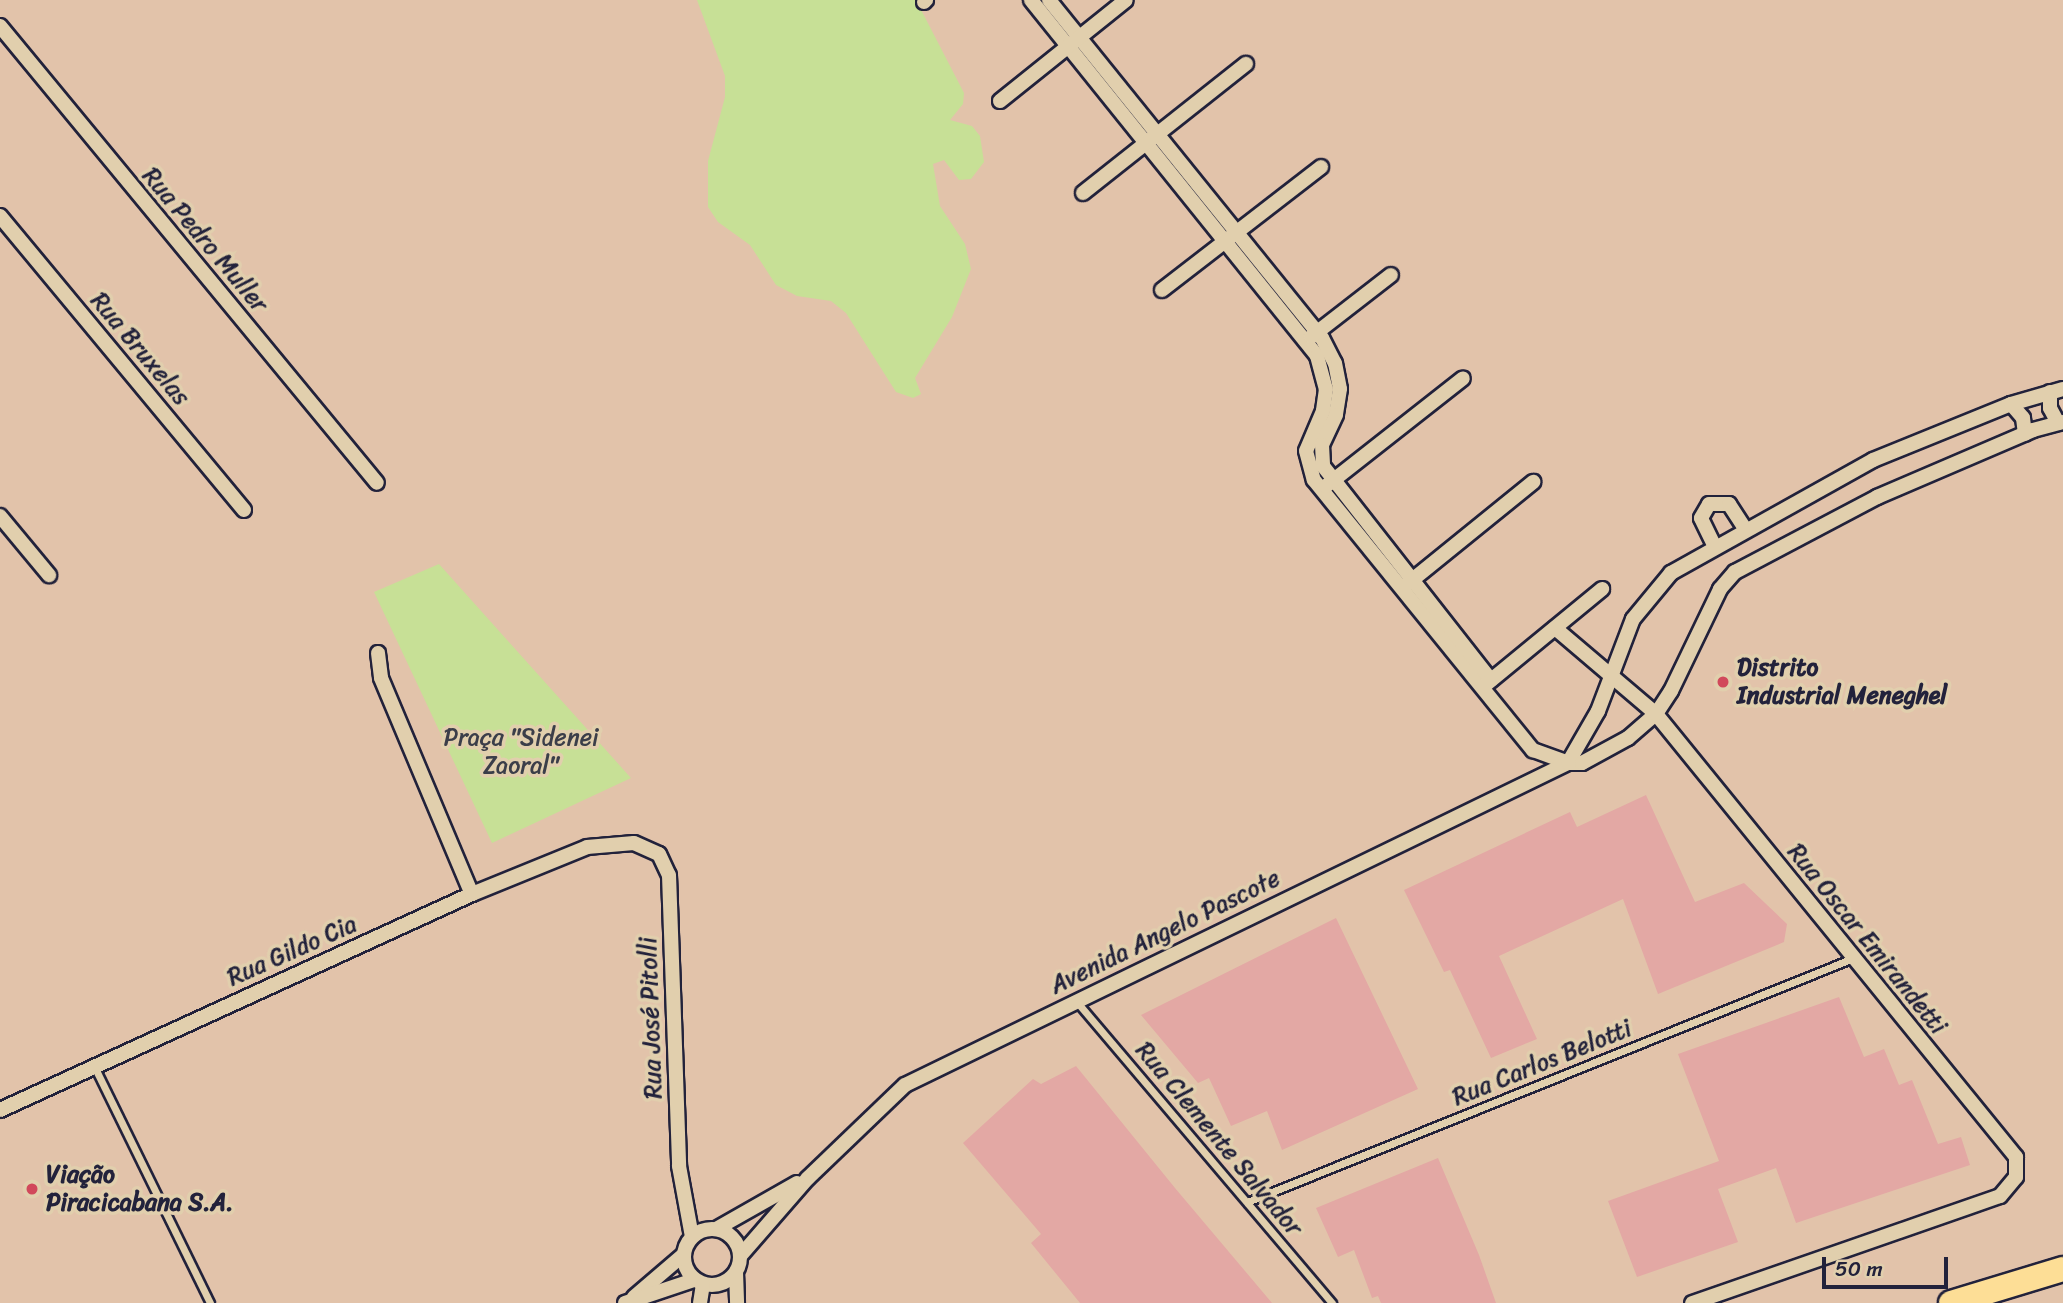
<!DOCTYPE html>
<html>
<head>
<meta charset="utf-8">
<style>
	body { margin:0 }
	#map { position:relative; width:2063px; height:1303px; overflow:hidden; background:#e2c3aa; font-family:Sriracha,sans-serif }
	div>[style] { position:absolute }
	.green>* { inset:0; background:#c7e096 }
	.building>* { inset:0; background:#e3a8a4 }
	.roads { filter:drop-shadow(2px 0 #22223b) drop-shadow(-2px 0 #22223b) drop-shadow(0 2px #22223b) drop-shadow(0 -2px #22223b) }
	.lane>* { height:7px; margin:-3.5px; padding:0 3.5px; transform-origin:3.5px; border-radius:3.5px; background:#e1cfad }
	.street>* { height:14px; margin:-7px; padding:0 7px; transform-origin:7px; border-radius:7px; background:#e1cfad }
	.street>.ring { margin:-7px; padding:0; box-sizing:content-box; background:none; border:14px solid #e1cfad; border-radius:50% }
	.highway>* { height:24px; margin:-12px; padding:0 12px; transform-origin:12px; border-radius:12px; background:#fdde96 }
	.dots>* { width:19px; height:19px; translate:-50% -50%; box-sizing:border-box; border:4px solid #e1cfad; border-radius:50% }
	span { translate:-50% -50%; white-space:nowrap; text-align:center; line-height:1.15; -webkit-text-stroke:7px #e1cfad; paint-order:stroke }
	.street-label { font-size:24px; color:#22223b }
	.poi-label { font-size:24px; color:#22223b; font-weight:700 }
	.left { translate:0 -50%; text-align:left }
	.park-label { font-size:24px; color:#3b3e49 }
	.scale { position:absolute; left:1822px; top:1257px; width:126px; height:32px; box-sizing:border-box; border:4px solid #22223b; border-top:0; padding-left:9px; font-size:21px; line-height:24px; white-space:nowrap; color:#22223b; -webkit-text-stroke:5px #e1cfad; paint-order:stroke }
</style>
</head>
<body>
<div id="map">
	<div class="green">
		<div style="clip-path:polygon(697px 0,916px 0,964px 93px,963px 104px,950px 120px,972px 126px,980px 136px,984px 162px,971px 179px,959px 180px,944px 160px,933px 164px,940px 206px,965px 244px,971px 269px,952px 317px,915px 378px,921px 394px,913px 398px,896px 392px,846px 313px,831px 301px,797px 296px,776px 285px,750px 245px,718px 222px,708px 207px,708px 161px,725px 97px,725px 76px)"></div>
		<div style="clip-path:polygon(439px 564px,631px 778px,492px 843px,374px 592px)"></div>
	</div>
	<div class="building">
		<div style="clip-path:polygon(1646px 795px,1695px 902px,1744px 883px,1787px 924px,1784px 942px,1658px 994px,1623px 899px,1499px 956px,1537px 1039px,1491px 1058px,1450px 970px,1444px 972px,1404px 890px,1570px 812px,1577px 827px)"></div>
		<div style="clip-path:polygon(1336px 918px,1418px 1089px,1282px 1150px,1267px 1111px,1231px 1126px,1209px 1078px,1198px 1083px,1141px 1015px)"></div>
		<div style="clip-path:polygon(1839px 997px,1864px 1057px,1884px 1049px,1899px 1085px,1912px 1080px,1938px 1144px,1961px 1137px,1970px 1165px,1796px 1223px,1776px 1168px,1718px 1189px,1738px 1242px,1637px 1277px,1608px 1201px,1719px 1161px,1678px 1054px)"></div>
		<div style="clip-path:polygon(1076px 1066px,1175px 1188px,1272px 1303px,1080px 1303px,1031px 1243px,1041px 1234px,963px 1143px,1033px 1079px,1041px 1084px)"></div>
		<div style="clip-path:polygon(1438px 1158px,1479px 1255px,1496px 1303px,1381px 1303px,1378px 1296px,1372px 1298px,1354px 1250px,1338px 1257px,1316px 1208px)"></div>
	</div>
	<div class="roads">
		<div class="lane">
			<div style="left:1076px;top:1001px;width:396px;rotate:49.7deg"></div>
			<div style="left:94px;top:1066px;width:264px;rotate:63.9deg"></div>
			<div style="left:1247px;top:1202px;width:651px;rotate:-21.92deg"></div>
		</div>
		<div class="street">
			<div style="left:1031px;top:0;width:457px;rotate:51.2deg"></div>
			<div style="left:1317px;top:356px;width:34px;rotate:75deg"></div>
			<div style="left:1326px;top:389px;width:22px;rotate:98deg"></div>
			<div style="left:1323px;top:411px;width:43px;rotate:113deg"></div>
			<div style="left:1306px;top:451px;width:30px;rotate:75deg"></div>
			<div style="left:1314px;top:480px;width:348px;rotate:51deg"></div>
			<div style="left:1533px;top:750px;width:37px;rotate:20deg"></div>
			<div style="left:1049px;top:0;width:434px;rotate:51.1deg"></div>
			<div style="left:1322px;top:338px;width:28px;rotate:63deg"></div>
			<div style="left:1335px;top:363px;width:26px;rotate:79deg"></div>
			<div style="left:1340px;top:389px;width:26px;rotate:99deg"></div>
			<div style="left:1336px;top:415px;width:33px;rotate:115deg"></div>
			<div style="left:1322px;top:445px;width:21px;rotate:87deg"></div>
			<div style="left:1323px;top:466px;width:272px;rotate:51.9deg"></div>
			<div style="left:924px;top:2px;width:3px;rotate:-45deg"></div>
			<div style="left:0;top:26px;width:592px;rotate:50.48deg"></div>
			<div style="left:1000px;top:101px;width:161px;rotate:-38.7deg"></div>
			<div style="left:1083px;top:193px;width:208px;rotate:-38.4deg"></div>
			<div style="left:0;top:216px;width:382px;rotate:50.3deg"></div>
			<div style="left:1162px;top:290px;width:201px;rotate:-37.7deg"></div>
			<div style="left:1311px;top:337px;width:101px;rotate:-37.8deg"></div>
			<div style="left:2050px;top:392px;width:16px;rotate:90deg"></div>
			<div style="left:2050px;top:408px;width:17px;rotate:62deg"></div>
			<div style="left:2011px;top:404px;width:18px;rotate:49deg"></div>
			<div style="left:2023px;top:418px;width:16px;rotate:83deg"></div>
			<div style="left:1326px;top:486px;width:174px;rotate:-38.2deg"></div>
			<div style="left:0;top:516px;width:77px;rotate:50.3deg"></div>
			<div style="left:1715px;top:547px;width:32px;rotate:-116deg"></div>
			<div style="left:1701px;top:518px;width:16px;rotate:-60deg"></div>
			<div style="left:1709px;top:504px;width:20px"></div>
			<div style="left:1729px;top:504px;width:31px;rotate:57deg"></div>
			<div style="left:1406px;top:585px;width:164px;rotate:-39deg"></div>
			<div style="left:1555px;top:628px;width:133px;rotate:40.4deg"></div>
			<div style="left:1656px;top:714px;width:571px;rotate:50.9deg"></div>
			<div style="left:2016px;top:1157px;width:20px;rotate:90deg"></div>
			<div style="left:2016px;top:1177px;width:25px;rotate:130deg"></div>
			<div style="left:2000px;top:1196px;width:326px;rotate:160.8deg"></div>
			<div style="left:378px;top:653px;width:25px;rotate:83deg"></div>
			<div style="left:381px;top:678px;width:234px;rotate:67.2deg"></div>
			<div style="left:1484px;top:686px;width:153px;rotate:-39.4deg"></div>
			<div style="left:1568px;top:763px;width:60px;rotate:-60deg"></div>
			<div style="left:1598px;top:711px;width:98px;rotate:-69.2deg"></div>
			<div style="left:1633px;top:619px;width:60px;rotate:-50.4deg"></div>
			<div style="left:1671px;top:573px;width:231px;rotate:-29.2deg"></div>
			<div style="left:1873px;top:460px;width:149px;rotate:-22.1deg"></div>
			<div style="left:2011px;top:404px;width:54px;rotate:-16.1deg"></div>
			<div style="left:0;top:1110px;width:519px;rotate:-24.59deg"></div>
			<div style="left:472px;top:894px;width:124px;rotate:-22.2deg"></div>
			<div style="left:587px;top:847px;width:47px;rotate:-4.9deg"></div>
			<div style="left:634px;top:843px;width:27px;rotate:24deg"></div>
			<div style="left:659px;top:854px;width:23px;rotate:65deg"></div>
			<div style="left:669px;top:875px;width:291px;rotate:88deg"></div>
			<div style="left:679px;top:1166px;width:72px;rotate:79.6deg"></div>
			<div class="ring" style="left:684px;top:1229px;width:42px;height:42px"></div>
			<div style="left:716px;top:1229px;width:93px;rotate:-29.6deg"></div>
			<div style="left:741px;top:1255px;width:102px;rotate:-49deg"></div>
			<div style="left:808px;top:1178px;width:134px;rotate:-43.8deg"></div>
			<div style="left:905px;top:1085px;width:737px;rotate:-25.9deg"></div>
			<div style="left:1568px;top:763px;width:14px"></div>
			<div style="left:1582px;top:763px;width:52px;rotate:-28.5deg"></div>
			<div style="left:1628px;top:738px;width:37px;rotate:-41deg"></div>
			<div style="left:1656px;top:714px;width:27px;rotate:-57deg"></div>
			<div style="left:1671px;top:691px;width:113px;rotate:-64.3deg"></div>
			<div style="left:1720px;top:589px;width:23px;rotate:-49deg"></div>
			<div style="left:1735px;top:572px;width:161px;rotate:-27.8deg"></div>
			<div style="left:1877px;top:497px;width:170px;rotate:-23.2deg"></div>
			<div style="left:2033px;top:430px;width:31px;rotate:-15deg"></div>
			<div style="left:736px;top:1272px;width:31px;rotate:88deg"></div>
			<div style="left:634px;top:1297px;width:65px;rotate:-40.6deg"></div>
			<div style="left:625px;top:1303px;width:73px;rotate:-18.4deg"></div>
			<div style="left:700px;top:1303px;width:18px;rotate:-81deg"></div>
		</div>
		<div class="highway">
			<div style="left:1951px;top:1303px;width:117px;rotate:-16.9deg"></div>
		</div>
	</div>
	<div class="dots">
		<div style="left:1723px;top:682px;background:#d1495b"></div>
		<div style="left:32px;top:1189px;background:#d1495b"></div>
	</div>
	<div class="street-label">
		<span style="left:205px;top:240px;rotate:50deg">Rua Pedro Muller</span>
		<span style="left:140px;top:349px;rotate:50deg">Rua Bruxelas</span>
		<span style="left:1165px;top:932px;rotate:-26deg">Avenida Angelo Pascote</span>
		<span style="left:1867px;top:939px;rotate:51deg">Rua Oscar Emirandetti</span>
		<span style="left:292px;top:951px;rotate:-24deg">Rua Gildo Cia</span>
		<span style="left:651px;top:1018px;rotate:-92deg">Rua José Pitolli</span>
		<span style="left:1542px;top:1063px;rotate:-22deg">Rua Carlos Belotti</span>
		<span style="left:1219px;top:1139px;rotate:50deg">Rua Clemente Salvador</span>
	</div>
	<div class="poi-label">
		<span class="left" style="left:1737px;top:682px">Distrito<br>Industrial Meneghel</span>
		<span class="left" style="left:46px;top:1189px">Viação<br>Piracicabana S.A.</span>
	</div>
	<div class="park-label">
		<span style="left:521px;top:752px">Praça "Sidenei<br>Zaoral"</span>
	</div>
	<div class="scale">50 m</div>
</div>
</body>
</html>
